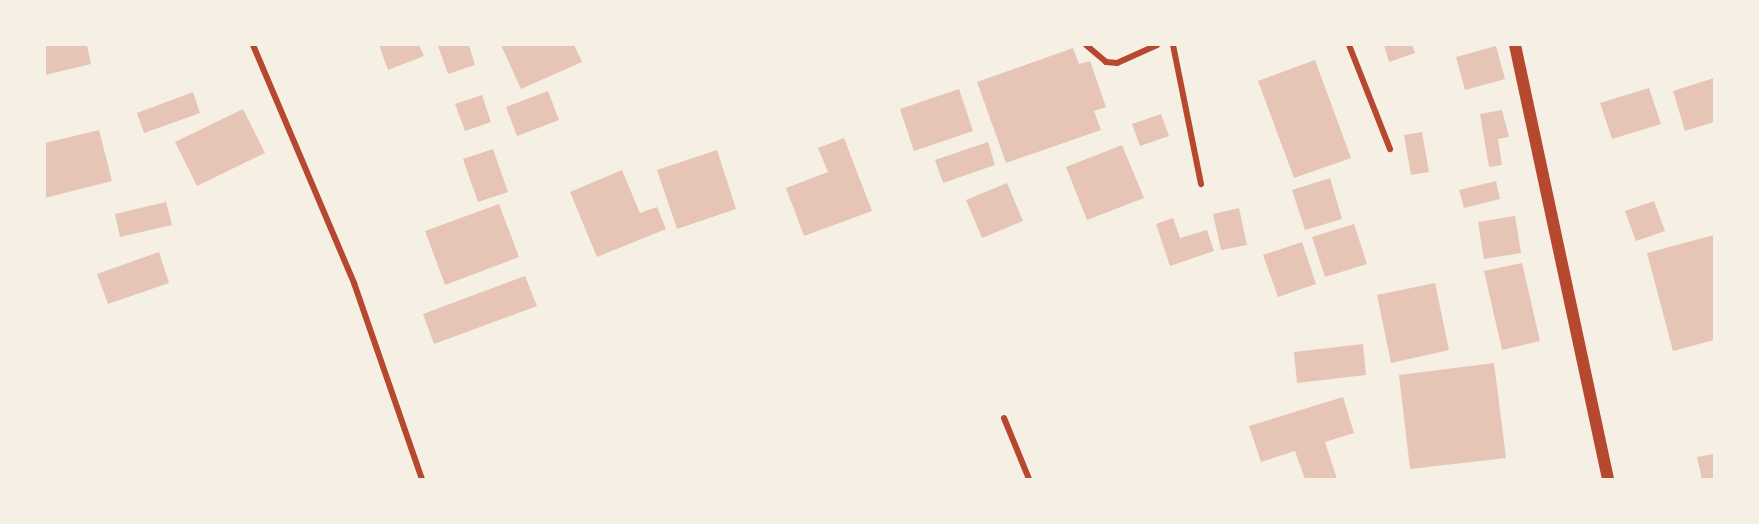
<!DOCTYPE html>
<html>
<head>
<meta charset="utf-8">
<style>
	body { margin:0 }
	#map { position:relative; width:1759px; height:524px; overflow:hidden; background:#f6efe4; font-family:Arial,sans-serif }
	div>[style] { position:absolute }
	.building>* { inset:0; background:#e6c5b7 }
	.minor>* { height:6px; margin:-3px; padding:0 3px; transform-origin:3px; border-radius:3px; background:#b5482f }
	.secondary>* { height:12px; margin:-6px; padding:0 6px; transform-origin:6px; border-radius:6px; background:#b5482f }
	span { translate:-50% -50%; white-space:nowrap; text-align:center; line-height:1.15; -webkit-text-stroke:6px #f6efe4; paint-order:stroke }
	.frame { position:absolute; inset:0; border:46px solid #f6efe4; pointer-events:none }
</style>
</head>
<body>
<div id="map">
	<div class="building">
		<div style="clip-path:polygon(45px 45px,87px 45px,91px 64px,45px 75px)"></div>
		<div style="clip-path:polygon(379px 45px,419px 45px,424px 56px,388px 70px)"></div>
		<div style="clip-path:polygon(469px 45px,475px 65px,448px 74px,438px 46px)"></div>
		<div style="clip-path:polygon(501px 45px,574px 45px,582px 62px,521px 89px)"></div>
		<div style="clip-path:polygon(1384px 45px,1412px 45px,1415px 53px,1389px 62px)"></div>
		<div style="clip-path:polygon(1496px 46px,1505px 79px,1465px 90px,1456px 57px)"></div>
		<div style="clip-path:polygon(1073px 48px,1079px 64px,1090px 61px,1106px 107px,1094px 111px,1101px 130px,1006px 163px,977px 82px)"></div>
		<div style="clip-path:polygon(1315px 60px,1351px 158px,1294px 178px,1258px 81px)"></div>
		<div style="clip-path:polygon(1714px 78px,1714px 122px,1685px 131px,1673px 91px)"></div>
		<div style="clip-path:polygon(1649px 88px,1661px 124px,1612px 139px,1600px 103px)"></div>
		<div style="clip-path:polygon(959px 89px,973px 131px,914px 151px,900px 109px)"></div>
		<div style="clip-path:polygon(548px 91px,559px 120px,517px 136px,506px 107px)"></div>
		<div style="clip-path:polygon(193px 92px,200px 113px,144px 133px,137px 113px)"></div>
		<div style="clip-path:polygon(482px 95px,491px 122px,465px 131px,455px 104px)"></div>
		<div style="clip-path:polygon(243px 109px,265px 153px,197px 186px,175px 142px)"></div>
		<div style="clip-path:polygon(1502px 110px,1509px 137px,1498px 139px,1502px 165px,1489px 167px,1480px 114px)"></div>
		<div style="clip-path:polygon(1161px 114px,1169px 136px,1140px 146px,1132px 124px)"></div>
		<div style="clip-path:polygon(99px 130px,112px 181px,45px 198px,45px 143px)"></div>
		<div style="clip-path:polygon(1422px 132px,1429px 172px,1411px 175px,1404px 135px)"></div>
		<div style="clip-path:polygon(844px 138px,872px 211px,804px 236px,786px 188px,828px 172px,818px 148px)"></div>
		<div style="clip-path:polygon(988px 142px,995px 165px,943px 183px,935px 160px)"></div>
		<div style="clip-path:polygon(1122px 145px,1144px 198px,1087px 220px,1066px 167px)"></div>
		<div style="clip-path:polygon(493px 149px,508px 192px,478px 202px,463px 159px)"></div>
		<div style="clip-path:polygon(717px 150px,736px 209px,677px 229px,657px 170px)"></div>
		<div style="clip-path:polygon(622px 170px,640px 213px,657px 207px,666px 229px,597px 257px,570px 192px)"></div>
		<div style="clip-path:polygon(1330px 178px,1342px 219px,1305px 230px,1292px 190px)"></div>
		<div style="clip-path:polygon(1496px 181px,1500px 199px,1464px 208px,1459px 190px)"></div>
		<div style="clip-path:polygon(1007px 183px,1023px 221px,982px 238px,966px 200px)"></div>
		<div style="clip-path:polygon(1654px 201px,1665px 231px,1636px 241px,1625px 211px)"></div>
		<div style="clip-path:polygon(166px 202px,172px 225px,120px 237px,115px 214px)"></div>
		<div style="clip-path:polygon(499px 204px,519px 257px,445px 285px,425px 231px)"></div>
		<div style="clip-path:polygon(1239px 208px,1247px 245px,1221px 250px,1213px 214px)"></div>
		<div style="clip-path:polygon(1515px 216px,1521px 253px,1484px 259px,1478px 222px)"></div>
		<div style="clip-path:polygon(1173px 218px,1180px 238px,1207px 230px,1214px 251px,1170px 266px,1156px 224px)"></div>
		<div style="clip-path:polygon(1354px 224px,1367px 264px,1325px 277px,1312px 237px)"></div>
		<div style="clip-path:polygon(1714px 235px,1714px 340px,1673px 351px,1647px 253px)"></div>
		<div style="clip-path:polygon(1302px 242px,1316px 284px,1278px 297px,1263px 255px)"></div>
		<div style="clip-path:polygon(159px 252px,169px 283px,108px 304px,97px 274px)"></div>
		<div style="clip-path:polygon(1522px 263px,1540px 341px,1502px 350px,1484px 271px)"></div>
		<div style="clip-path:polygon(525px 276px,537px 306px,434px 344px,423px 314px)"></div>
		<div style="clip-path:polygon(1435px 283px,1449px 350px,1391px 363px,1377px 295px)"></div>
		<div style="clip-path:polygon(1363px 344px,1366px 375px,1297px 383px,1294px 352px)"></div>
		<div style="clip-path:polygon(1494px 363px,1506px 458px,1410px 469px,1399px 375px)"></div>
		<div style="clip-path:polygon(1343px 397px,1354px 433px,1325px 442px,1337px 479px,1305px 479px,1295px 451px,1261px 462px,1249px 426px)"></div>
		<div style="clip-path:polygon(1714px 454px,1714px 479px,1702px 479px,1697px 457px)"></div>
	</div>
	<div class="minor">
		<div style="left:253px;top:45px;width:259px;rotate:67deg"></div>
		<div style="left:354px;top:283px;width:207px;rotate:70.9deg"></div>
		<div style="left:1086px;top:45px;width:26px;rotate:40deg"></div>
		<div style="left:1106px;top:62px;width:11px;rotate:5deg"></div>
		<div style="left:1117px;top:63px;width:44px;rotate:-24.2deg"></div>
		<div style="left:1173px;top:45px;width:142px;rotate:78.6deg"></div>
		<div style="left:1349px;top:45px;width:112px;rotate:68.5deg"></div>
		<div style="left:1004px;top:418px;width:66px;rotate:67.7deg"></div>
	</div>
	<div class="secondary">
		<div style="left:1515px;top:45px;width:444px;rotate:77.9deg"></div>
	</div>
	<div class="frame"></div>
</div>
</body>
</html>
